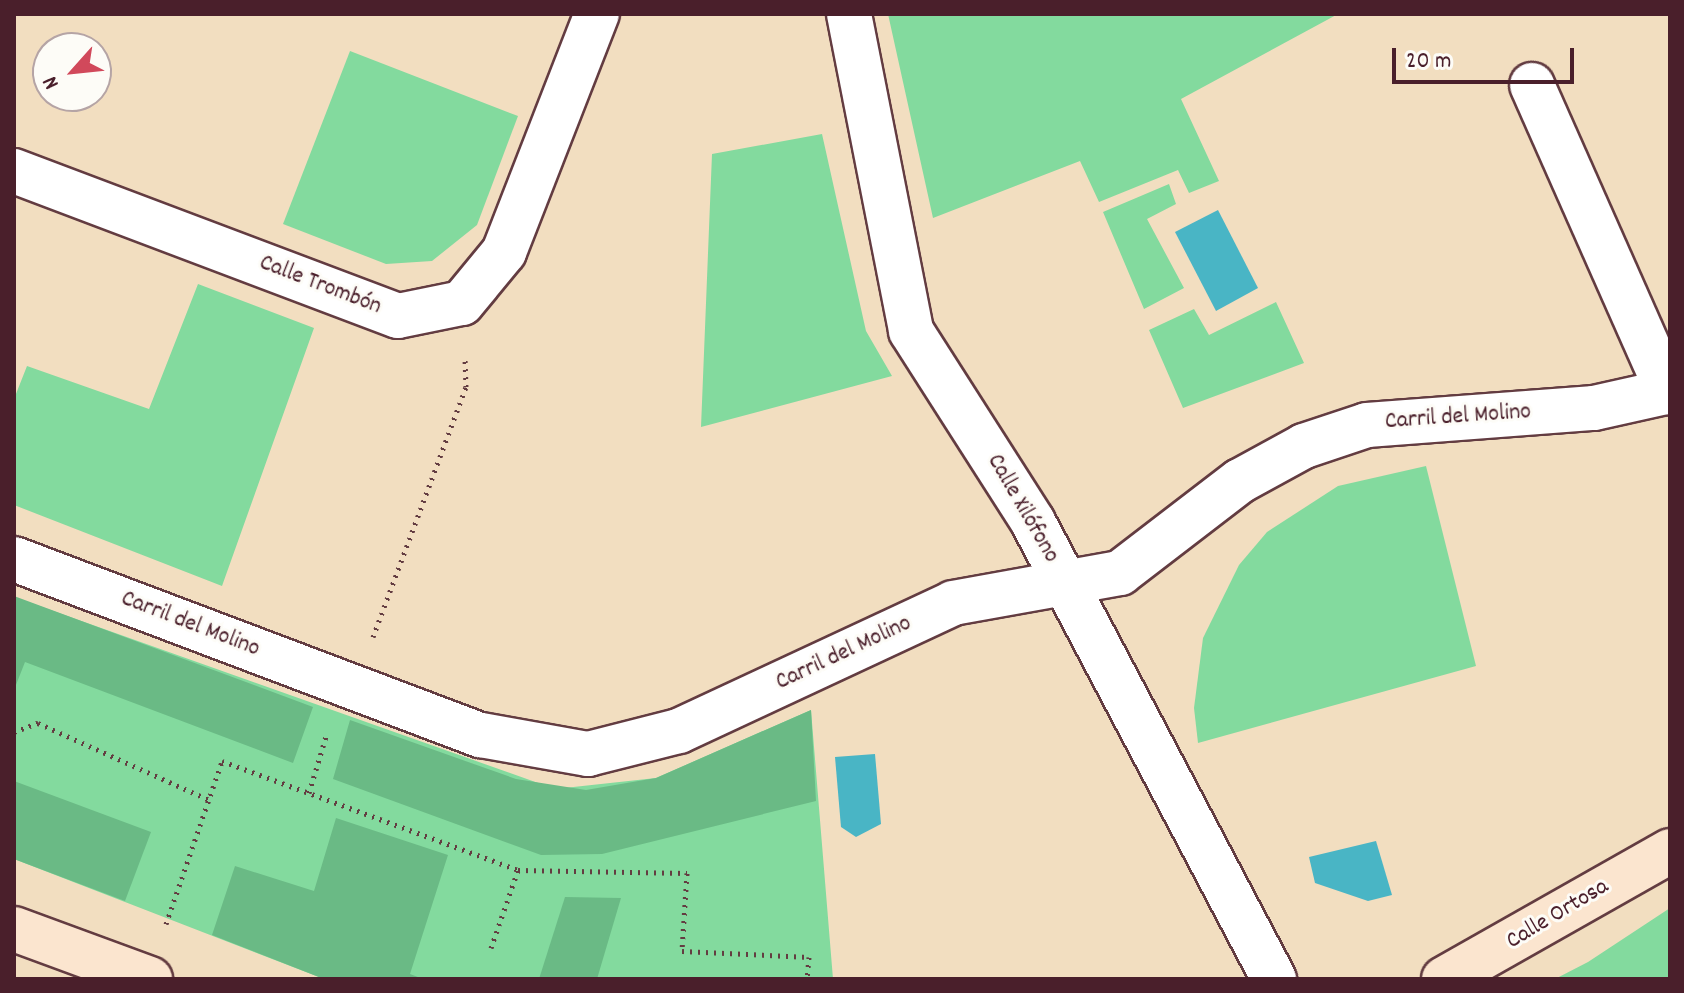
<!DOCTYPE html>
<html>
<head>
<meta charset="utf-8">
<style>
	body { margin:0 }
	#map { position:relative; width:1684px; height:993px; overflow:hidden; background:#f2dec0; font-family:Dekko,sans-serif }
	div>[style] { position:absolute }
	.green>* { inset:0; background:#83da9e }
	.forest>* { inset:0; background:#6aba85 }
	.water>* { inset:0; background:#49b5c5 }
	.path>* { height:5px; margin-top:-2.5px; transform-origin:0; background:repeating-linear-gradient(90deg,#633c41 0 2px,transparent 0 8px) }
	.roads { filter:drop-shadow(2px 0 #633c41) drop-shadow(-2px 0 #633c41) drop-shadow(0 2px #633c41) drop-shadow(0 -2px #633c41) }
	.street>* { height:44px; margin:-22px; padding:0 22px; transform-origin:22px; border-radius:22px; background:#fff }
	.secondary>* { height:44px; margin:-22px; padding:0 22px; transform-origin:22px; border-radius:22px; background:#fbe5cf }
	span { translate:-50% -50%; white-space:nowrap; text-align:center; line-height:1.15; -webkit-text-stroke:6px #fdfcf7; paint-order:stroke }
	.street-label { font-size:24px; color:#4a1f2b }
	.frame { position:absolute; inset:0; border:16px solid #4a1f2b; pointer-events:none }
	.north { position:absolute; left:32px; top:32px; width:80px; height:80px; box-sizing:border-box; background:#fdfcf7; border:2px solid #b5a4a5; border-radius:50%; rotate:243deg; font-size:22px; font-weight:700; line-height:32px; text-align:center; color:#4a1f2b }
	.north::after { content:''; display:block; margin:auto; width:28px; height:36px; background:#d1495b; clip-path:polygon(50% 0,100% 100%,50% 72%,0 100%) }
	.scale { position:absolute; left:1392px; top:48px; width:182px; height:36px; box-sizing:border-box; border:4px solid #4a1f2b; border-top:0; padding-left:10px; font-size:24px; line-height:28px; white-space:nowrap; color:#4a1f2b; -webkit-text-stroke:6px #fdfcf7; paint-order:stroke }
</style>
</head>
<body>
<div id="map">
	<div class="green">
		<div style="clip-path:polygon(888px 14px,1338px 14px,1181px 99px,1219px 181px,1189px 193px,1178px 170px,1099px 202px,1080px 161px,933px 218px)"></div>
		<div style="clip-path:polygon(350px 51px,518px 116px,477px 225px,432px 261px,386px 264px,283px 224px)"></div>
		<div style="clip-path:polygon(822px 134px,866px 331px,892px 376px,701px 427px,712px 154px)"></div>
		<div style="clip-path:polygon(1169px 184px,1176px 204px,1147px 219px,1184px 288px,1144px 309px,1103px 212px)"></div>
		<div style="clip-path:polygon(198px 284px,314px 328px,222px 586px,14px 505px,14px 399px,27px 366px,149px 409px)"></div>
		<div style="clip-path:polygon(1276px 302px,1304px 363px,1183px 408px,1149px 330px,1194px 309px,1209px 335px)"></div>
		<div style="clip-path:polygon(1426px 466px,1476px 666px,1198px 743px,1194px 708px,1203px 638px,1239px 565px,1267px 532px,1338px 486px)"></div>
		<div style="clip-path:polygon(14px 597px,555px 789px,656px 778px,811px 710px,833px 979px,324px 979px,14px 859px)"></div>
		<div style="clip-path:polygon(1670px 908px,1670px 979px,1555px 979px,1588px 962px)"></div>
	</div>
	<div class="forest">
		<div style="clip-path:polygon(14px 596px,313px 707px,293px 763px,25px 662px,14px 690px)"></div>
		<div style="clip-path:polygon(811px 710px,816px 801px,602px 854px,541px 855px,333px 779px,350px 720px,516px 779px,586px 790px,656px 778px)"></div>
		<div style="clip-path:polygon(14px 781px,151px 832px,125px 901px,14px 859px)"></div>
		<div style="clip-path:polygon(336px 818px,448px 855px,410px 974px,423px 979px,324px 979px,212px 935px,235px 866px,314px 891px)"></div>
		<div style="clip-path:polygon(565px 897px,621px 898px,597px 979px,539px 979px)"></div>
	</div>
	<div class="water">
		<div style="clip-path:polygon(1218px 210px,1258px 288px,1216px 311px,1175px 232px)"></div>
		<div style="clip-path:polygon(875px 754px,881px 824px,856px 837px,841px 827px,835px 757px)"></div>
		<div style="clip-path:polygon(1376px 841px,1392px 895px,1368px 901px,1315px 883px,1309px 857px)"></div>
	</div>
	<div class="path">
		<div style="left:373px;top:637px;width:267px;rotate:-69.6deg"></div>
		<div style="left:466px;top:387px;width:31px;rotate:-92deg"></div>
		<div style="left:14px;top:732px;width:26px;rotate:-21deg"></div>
		<div style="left:38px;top:723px;width:188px;rotate:24.2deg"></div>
		<div style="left:309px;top:793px;width:63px;rotate:-73.3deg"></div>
		<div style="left:166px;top:924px;width:172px;rotate:-71deg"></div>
		<div style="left:222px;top:761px;width:315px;rotate:20.2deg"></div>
		<div style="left:518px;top:870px;width:169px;rotate:1deg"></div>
		<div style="left:687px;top:873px;width:78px;rotate:93.7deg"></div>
		<div style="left:682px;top:951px;width:127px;rotate:2.7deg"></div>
		<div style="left:809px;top:957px;width:22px;rotate:95deg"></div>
		<div style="left:491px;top:948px;width:83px;rotate:-70.9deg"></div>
	</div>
	<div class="roads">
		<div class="street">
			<div style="left:849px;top:14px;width:323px;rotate:78.9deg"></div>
			<div style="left:911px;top:331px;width:227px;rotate:57.4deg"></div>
			<div style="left:1033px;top:522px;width:517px;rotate:62.19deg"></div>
			<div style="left:1532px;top:85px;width:336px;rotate:66.1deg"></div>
			<div style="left:14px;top:171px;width:410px;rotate:20.7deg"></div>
			<div style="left:398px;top:316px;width:65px;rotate:-11.5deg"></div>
			<div style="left:462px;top:303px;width:66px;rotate:-50.5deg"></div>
			<div style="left:504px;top:252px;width:256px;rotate:-68.7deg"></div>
			<div style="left:14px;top:559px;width:499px;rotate:20.7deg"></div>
			<div style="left:481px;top:735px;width:109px;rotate:10.1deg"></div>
			<div style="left:588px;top:754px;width:94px;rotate:-14.2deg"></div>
			<div style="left:679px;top:731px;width:302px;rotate:-25deg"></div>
			<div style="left:953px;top:603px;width:170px;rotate:-10.2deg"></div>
			<div style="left:1120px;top:573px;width:151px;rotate:-37.5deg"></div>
			<div style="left:1240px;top:481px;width:73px;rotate:-28.7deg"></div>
			<div style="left:1304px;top:446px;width:66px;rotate:-18.4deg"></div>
			<div style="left:1367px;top:425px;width:228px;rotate:-4.3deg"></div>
			<div style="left:1594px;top:408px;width:78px;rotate:-12.6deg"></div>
		</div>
		<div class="secondary">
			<div style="left:14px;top:929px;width:145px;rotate:20.2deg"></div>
			<div style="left:1444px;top:979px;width:260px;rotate:-29.5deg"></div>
		</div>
	</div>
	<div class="street-label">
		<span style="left:320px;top:286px;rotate:21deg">Calle Trombón</span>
		<span style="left:1458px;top:418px;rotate:-4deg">Carril del Molino</span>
		<span style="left:1022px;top:509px;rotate:60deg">Calle Xilófono</span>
		<span style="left:190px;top:625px;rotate:21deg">Carril del Molino</span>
		<span style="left:844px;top:654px;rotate:-25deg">Carril del Molino</span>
		<span style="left:1558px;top:915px;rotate:-31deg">Calle Ortosa</span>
	</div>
	<div class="frame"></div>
	<div class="north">N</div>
	<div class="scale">20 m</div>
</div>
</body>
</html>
